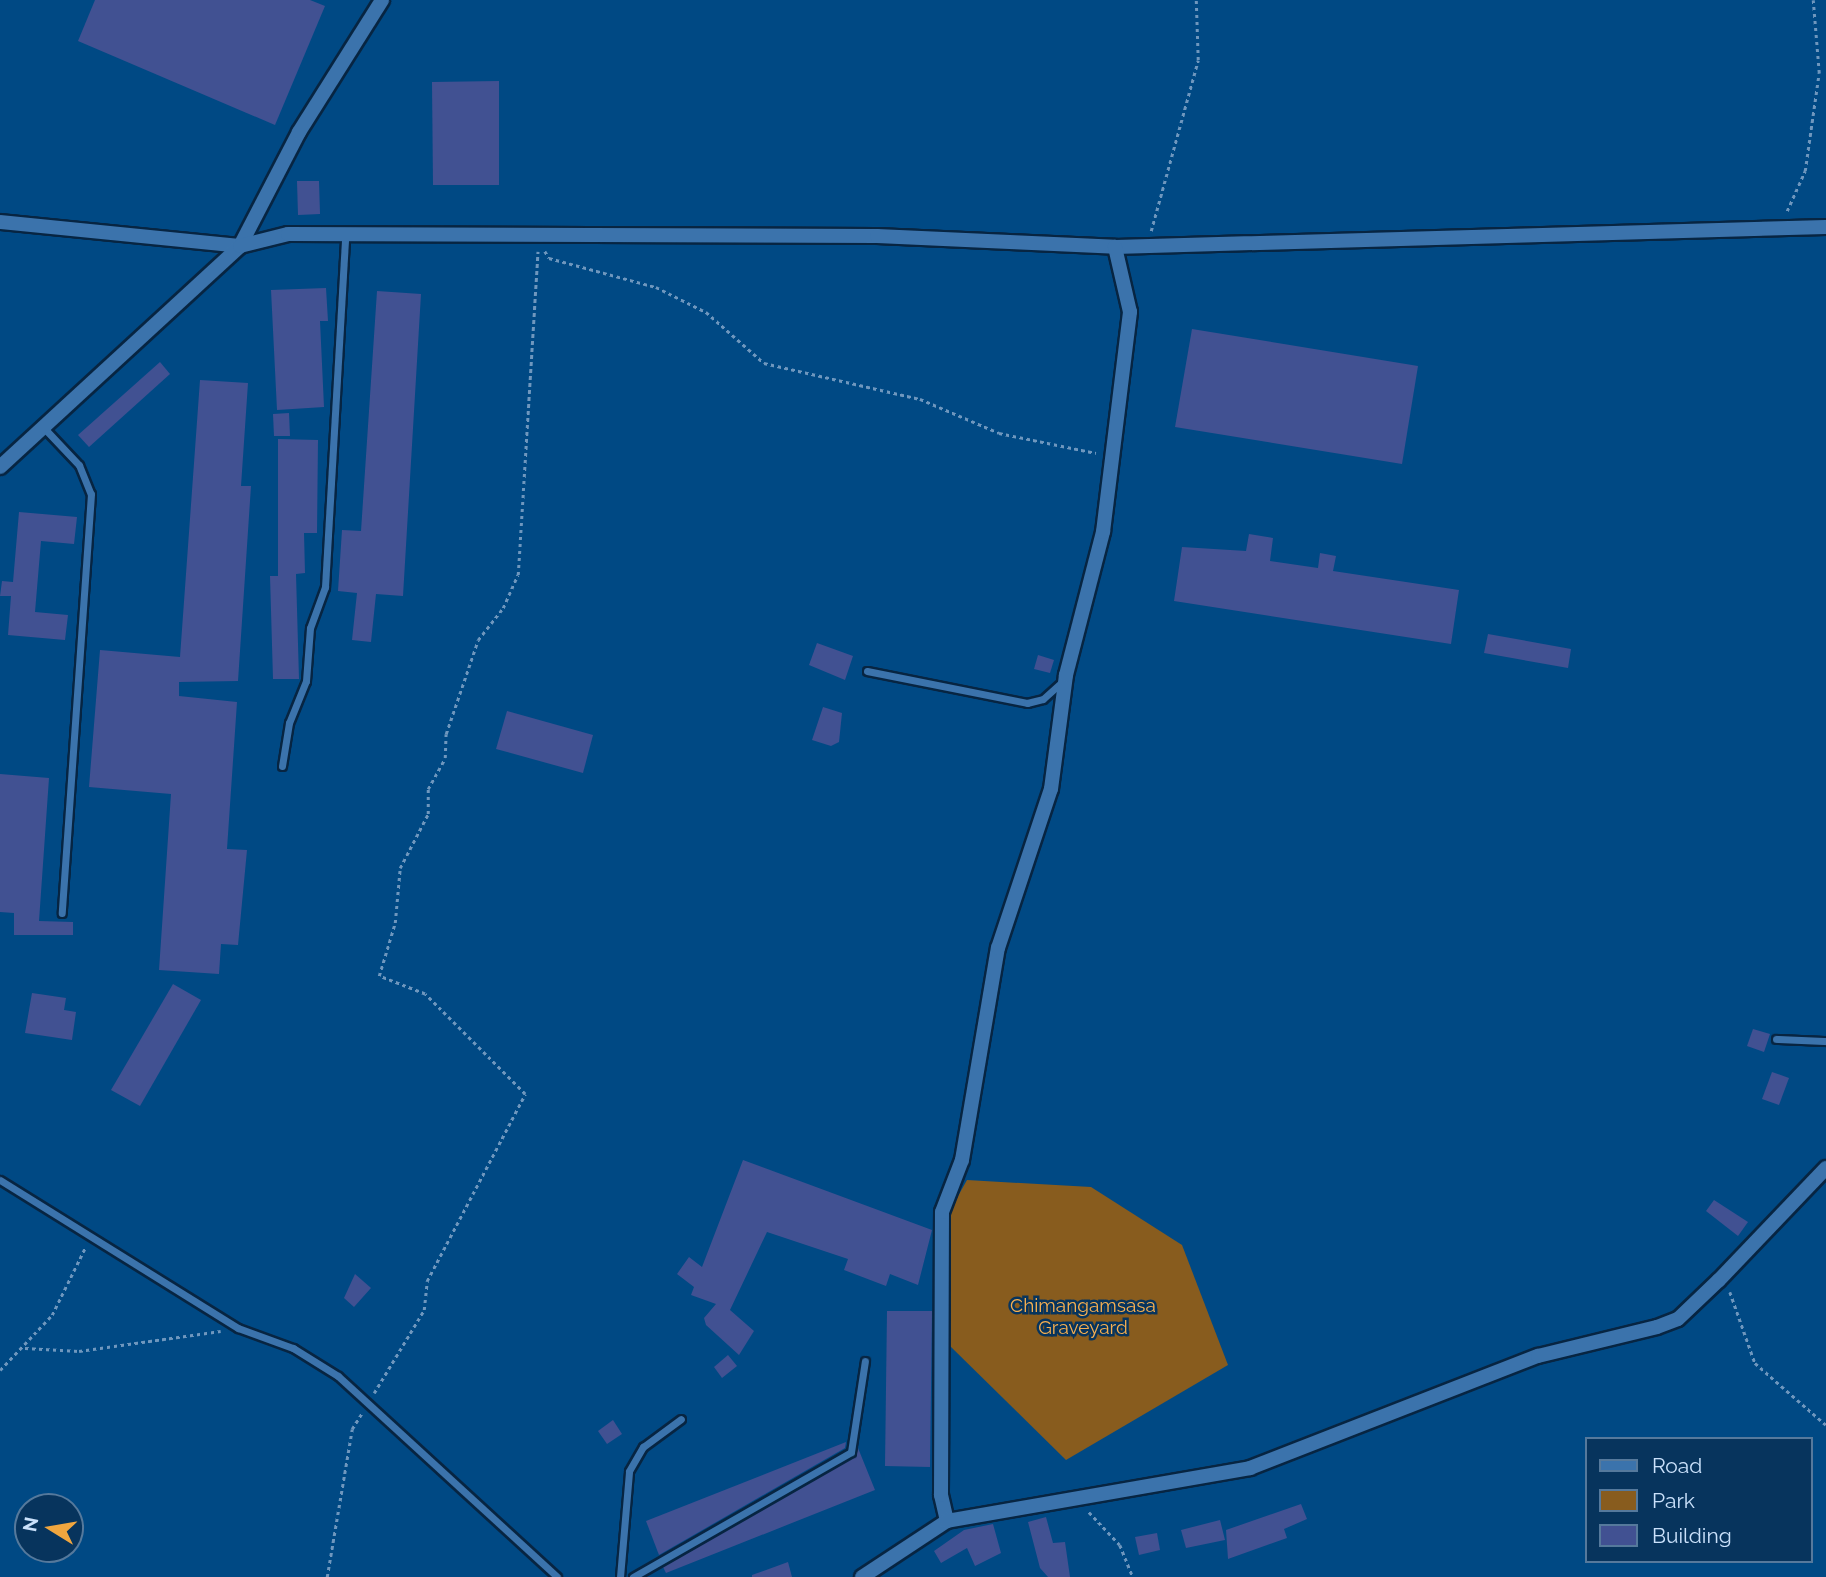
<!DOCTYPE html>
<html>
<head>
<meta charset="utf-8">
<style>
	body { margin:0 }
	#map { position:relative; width:1826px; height:1577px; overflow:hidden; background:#003e74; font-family:Raleway,sans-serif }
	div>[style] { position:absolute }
	.built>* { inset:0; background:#004984 }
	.green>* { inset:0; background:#885c1e }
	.building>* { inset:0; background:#415192 }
	.path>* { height:2.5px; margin-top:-1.25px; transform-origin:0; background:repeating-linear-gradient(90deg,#6f97be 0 3.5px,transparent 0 7px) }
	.roads { filter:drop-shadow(2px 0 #072542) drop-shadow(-2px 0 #072542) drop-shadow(0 2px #072542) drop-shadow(0 -2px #072542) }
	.lane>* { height:7px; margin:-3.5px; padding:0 3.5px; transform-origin:3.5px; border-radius:3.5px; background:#3b73ac }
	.street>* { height:14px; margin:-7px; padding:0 7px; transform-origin:7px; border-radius:7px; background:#3b73ac }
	span { translate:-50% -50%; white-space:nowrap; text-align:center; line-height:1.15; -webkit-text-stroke:5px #07345d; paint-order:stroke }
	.park-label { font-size:19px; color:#f7b051 }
	.legend { position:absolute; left:1585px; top:1437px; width:228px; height:126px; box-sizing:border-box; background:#07345d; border:2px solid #55799c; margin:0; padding:9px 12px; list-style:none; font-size:21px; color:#cae1fb }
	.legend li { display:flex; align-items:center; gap:14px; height:35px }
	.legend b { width:35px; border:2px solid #55799c }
	.north { position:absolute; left:14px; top:1493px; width:70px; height:70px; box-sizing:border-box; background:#07345d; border:2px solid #55799c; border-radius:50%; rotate:281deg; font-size:19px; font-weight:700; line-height:28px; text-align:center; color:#cae1fb }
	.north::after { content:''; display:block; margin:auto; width:24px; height:32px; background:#f0a63f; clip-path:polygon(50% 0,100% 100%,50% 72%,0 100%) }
</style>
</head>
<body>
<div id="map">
	<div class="built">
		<div style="clip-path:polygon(evenodd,0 0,1826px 0,1826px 1577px,0 1577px,0 0,1586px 1439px,1810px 1439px,1810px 1561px,1586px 1561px,1586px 1439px,0 0,28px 1507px,70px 1507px,70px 1549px,28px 1549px,28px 1507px)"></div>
	</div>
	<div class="green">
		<div style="clip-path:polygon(967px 1180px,1091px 1187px,1182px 1245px,1228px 1365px,1066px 1460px,949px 1345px,949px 1212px)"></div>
	</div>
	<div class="building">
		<div style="clip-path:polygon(95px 0,310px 0,325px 6px,275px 125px,78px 41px)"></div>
		<div style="clip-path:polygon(499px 81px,499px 185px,433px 185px,432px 82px)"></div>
		<div style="clip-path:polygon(297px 181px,319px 181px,320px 214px,298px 215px)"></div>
		<div style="clip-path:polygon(326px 288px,328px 321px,320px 321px,324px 407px,277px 410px,271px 290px)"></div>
		<div style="clip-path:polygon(377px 291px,421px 294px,403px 596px,376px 594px,371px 642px,352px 640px,357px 593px,338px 591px,342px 530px,361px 531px)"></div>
		<div style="clip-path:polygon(1192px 329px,1418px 366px,1402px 464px,1175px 427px)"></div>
		<div style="clip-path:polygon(160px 362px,170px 374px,89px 447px,78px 435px)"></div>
		<div style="clip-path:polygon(200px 380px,248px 383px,241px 486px,251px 486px,238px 681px,179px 682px,179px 696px,237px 702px,227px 849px,247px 850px,238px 945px,221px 944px,219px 974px,159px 970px,171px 794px,89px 787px,100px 650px,180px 657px)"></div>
		<div style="clip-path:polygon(289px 413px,290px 436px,274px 436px,273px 414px)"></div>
		<div style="clip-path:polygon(278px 439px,318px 440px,317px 533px,304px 533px,305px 573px,296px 574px,299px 679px,273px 679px,270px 576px,278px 576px)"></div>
		<div style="clip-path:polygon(19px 512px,77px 517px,74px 544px,41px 541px,35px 612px,68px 615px,65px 640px,8px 635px,11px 596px,0 596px,2px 581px,13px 582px)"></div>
		<div style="clip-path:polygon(1249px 534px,1273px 538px,1270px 561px,1318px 568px,1320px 553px,1336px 556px,1333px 571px,1459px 590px,1451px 644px,1174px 601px,1182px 547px,1246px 551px)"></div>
		<div style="clip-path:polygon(1488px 634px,1571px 649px,1568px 668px,1484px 653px)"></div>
		<div style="clip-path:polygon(817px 643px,853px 656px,845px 680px,809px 665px)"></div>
		<div style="clip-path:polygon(1038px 655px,1054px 660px,1050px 673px,1034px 669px)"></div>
		<div style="clip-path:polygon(823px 707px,842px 713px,839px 742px,831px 746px,812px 740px)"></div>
		<div style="clip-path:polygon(507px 711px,593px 735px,583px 773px,496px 749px)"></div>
		<div style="clip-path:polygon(0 774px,49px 778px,39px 921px,73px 922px,73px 935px,14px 935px,14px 913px,0 912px)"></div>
		<div style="clip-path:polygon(173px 984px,201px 1000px,140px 1106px,111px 1090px)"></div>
		<div style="clip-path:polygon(32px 993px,66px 998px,64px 1010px,76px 1012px,72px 1040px,25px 1033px)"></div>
		<div style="clip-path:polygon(1753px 1029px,1770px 1034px,1764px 1052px,1747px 1046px)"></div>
		<div style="clip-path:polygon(1772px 1072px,1789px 1078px,1779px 1105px,1762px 1099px)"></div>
		<div style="clip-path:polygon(743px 1160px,932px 1230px,918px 1285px,890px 1274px,886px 1286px,844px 1270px,848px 1259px,767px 1232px,730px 1310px,754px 1331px,739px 1355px,706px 1325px,704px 1318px,716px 1304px,691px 1295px,694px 1287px,677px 1274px,689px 1257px,702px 1267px)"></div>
		<div style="clip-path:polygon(1714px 1200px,1748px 1222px,1738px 1236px,1706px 1211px)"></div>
		<div style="clip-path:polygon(355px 1274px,371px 1288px,354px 1307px,344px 1298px)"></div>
		<div style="clip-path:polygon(887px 1311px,932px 1311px,930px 1467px,885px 1466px)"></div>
		<div style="clip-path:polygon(728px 1355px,737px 1366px,722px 1378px,714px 1367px)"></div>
		<div style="clip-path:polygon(613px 1420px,622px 1434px,607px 1444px,598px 1431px)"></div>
		<div style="clip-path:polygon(846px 1442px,845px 1448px,659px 1555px,646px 1521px)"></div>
		<div style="clip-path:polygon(858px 1448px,875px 1490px,666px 1573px,663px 1567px,854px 1457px)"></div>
		<div style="clip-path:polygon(1301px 1504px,1307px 1519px,1284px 1529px,1287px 1538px,1228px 1559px,1226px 1530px)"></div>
		<div style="clip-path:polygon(1046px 1517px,1053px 1543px,1065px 1542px,1070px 1577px,1048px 1577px,1040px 1568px,1028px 1522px)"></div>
		<div style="clip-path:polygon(1220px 1520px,1225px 1540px,1186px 1548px,1181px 1530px)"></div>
		<div style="clip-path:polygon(993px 1524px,1001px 1553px,975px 1566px,967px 1548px,941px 1563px,934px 1551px,964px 1530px)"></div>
		<div style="clip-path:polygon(1157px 1533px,1160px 1550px,1139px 1555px,1135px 1537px)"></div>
		<div style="clip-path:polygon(788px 1562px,792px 1577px,752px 1577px,752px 1575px)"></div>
	</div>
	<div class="path">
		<div style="left:1787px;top:211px;width:44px;rotate:-65.8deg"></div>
		<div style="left:1805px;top:171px;width:99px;rotate:-81.9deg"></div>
		<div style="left:1819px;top:73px;width:73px;rotate:-94.7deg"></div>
		<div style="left:1151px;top:231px;width:177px;rotate:-74.6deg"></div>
		<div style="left:1198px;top:60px;width:60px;rotate:-91.9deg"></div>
		<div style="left:545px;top:251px;width:8px;rotate:60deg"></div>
		<div style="left:549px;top:258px;width:111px;rotate:15.2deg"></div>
		<div style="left:656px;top:287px;width:56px;rotate:26.6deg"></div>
		<div style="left:706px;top:312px;width:77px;rotate:41.3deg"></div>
		<div style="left:764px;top:363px;width:160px;rotate:13deg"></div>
		<div style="left:920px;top:399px;width:86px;rotate:23.3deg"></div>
		<div style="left:999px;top:433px;width:99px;rotate:11.7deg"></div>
		<div style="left:1730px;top:1292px;width:75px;rotate:70.6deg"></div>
		<div style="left:1755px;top:1363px;width:94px;rotate:41.1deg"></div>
		<div style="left:25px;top:1348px;width:54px;rotate:3.2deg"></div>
		<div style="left:79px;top:1351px;width:143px;rotate:-8deg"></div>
		<div style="left:0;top:1370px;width:76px;rotate:-46.6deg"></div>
		<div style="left:52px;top:1315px;width:75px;rotate:-63.8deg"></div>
		<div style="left:374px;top:1393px;width:97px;rotate:-58.9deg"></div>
		<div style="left:424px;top:1310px;width:29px;rotate:-84deg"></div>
		<div style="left:427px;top:1281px;width:211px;rotate:-62.3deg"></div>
		<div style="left:525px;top:1094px;width:141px;rotate:-135deg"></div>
		<div style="left:425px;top:994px;width:49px;rotate:-158.6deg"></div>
		<div style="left:379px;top:976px;width:55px;rotate:-73.2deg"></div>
		<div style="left:395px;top:923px;width:55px;rotate:-84.8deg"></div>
		<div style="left:400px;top:868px;width:61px;rotate:-62.6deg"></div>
		<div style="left:428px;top:814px;width:25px;rotate:-90deg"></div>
		<div style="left:428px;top:789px;width:35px;rotate:-61deg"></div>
		<div style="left:445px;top:758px;width:24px;rotate:-88deg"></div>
		<div style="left:446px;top:734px;width:99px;rotate:-71.2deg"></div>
		<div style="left:478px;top:640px;width:41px;rotate:-52deg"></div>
		<div style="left:503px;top:608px;width:36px;rotate:-66deg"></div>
		<div style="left:518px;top:575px;width:324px;rotate:-86.5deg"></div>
		<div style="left:1089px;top:1512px;width:45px;rotate:46.8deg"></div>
		<div style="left:1120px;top:1545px;width:35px;rotate:68deg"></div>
		<div style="left:327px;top:1577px;width:150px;rotate:-80.4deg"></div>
		<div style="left:352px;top:1429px;width:19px;rotate:-58deg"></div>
	</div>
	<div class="roads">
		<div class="lane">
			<div style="left:44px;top:428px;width:51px;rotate:46.6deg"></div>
			<div style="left:79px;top:465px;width:31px;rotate:68deg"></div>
			<div style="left:91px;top:494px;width:420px;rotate:94deg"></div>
			<div style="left:867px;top:671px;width:163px;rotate:11.3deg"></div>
			<div style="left:1027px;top:703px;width:16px;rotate:-14deg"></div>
			<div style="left:1043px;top:699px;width:25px;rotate:-42deg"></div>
			<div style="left:282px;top:766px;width:44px;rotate:-80.8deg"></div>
			<div style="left:289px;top:723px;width:45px;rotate:-68deg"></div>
			<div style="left:306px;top:681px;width:53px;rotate:-85.7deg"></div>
			<div style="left:310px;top:628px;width:44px;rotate:-69.9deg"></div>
			<div style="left:325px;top:587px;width:353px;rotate:-86.7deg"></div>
			<div style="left:1776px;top:1039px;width:50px;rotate:2.3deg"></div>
			<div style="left:0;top:1180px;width:280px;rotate:31.9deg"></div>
			<div style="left:238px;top:1328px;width:59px;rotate:20deg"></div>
			<div style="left:293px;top:1348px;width:53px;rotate:31.9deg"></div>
			<div style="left:338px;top:1376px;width:297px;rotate:42.5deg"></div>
			<div style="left:620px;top:1577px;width:106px;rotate:-85.1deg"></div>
			<div style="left:629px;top:1471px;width:28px;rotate:-60deg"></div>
			<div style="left:643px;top:1447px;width:47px;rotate:-36.4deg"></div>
			<div style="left:633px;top:1577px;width:251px;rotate:-29.8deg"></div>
			<div style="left:851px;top:1452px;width:92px;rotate:-81.3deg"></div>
		</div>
		<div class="street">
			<div style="left:0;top:222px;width:241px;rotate:5.7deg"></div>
			<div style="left:240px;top:246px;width:128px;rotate:-62.6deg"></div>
			<div style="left:299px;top:132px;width:156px;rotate:-57.8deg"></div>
			<div style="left:0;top:467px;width:326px;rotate:-42.6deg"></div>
			<div style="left:240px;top:246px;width:49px;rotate:-14deg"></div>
			<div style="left:288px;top:234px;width:589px;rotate:0.19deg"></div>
			<div style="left:877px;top:236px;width:238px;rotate:2.6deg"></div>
			<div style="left:1115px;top:247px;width:711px;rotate:-1.61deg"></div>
			<div style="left:947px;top:1521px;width:27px;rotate:-103deg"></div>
			<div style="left:941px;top:1495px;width:283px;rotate:-89.8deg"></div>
			<div style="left:942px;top:1212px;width:56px;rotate:-69deg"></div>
			<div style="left:962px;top:1160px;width:215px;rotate:-80.4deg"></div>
			<div style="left:998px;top:948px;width:168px;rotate:-71.6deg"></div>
			<div style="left:1051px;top:789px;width:115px;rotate:-82.5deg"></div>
			<div style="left:1066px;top:675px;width:148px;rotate:-75.5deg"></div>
			<div style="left:1103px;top:532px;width:222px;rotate:-83deg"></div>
			<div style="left:1130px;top:312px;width:67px;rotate:-103deg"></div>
			<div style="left:862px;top:1577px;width:102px;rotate:-33.4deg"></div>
			<div style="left:947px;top:1521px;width:308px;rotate:-9.9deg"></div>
			<div style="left:1250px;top:1468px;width:309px;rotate:-21.3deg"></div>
			<div style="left:1538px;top:1356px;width:122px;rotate:-13.7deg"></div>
			<div style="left:1657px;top:1327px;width:22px;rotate:-21deg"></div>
			<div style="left:1678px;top:1319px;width:57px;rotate:-43.6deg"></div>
			<div style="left:1719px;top:1280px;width:155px;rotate:-46.3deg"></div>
		</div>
	</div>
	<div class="park-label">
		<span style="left:1083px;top:1317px">Chimangamsasa<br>Graveyard</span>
	</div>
	<ul class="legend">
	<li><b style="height:9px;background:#3b73ac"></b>Road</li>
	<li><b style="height:19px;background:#885c1e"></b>Park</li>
	<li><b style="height:19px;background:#415192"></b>Building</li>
	</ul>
	<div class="north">N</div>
</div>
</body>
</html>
